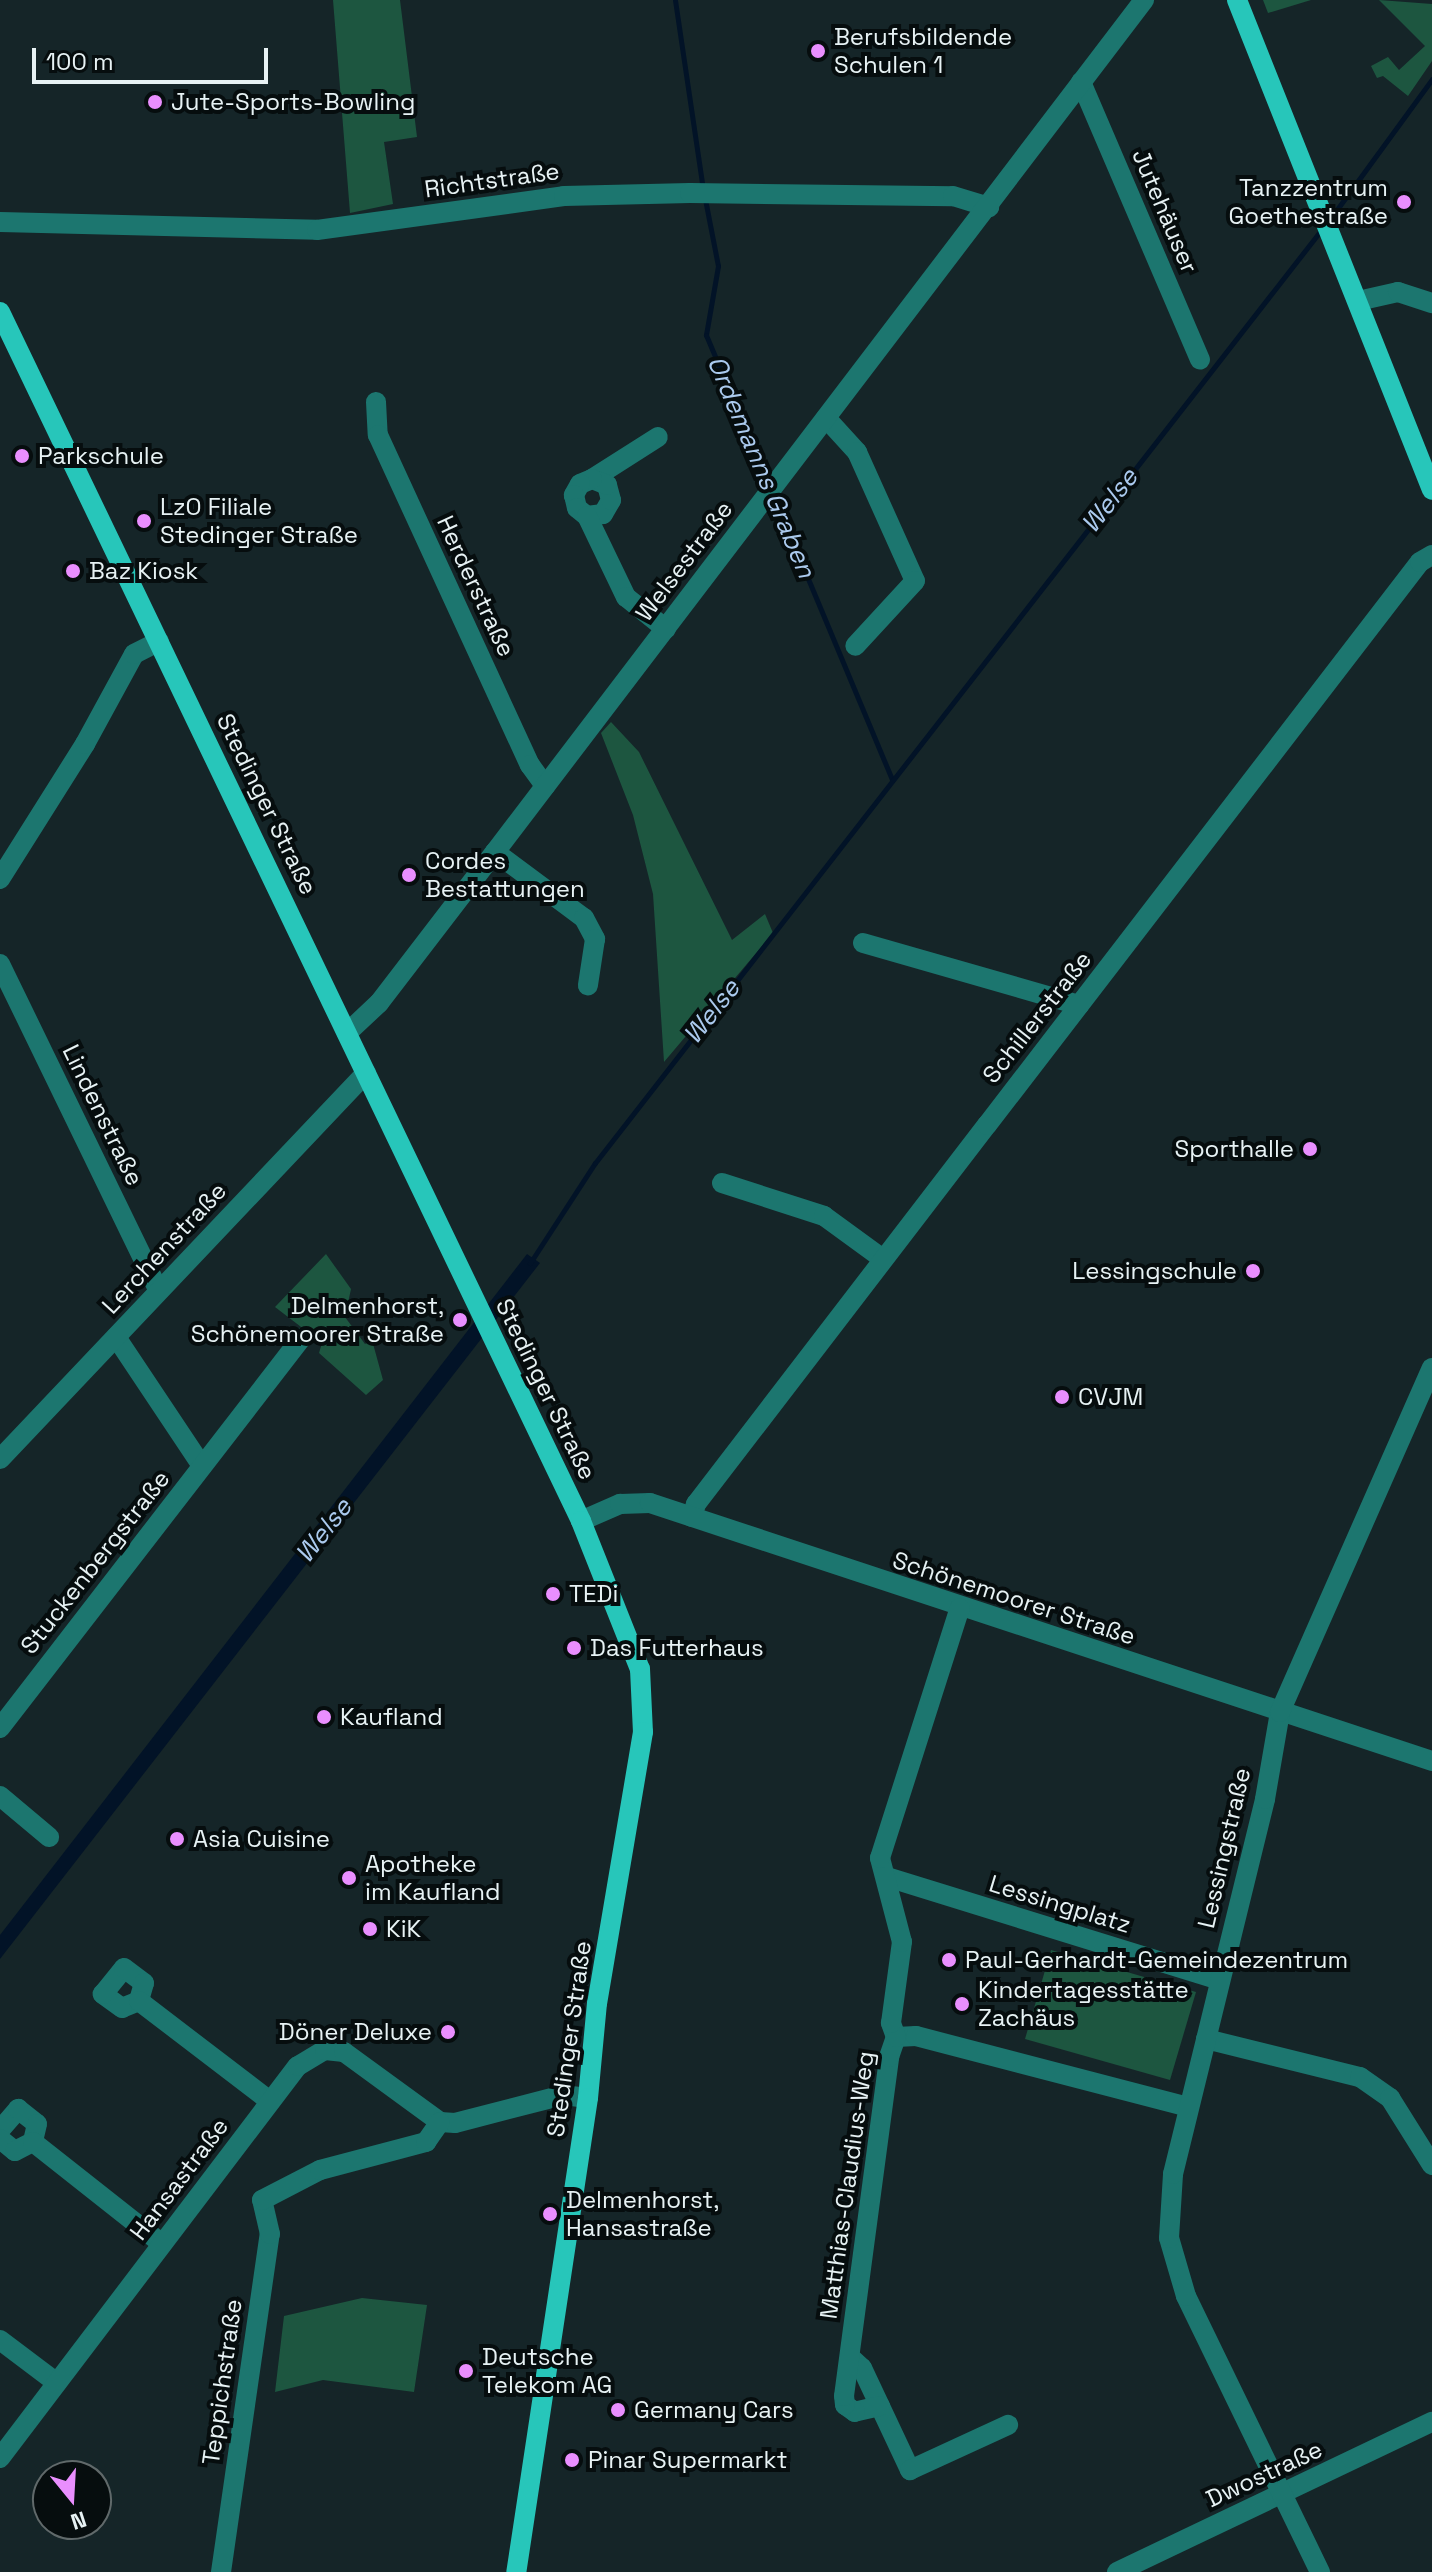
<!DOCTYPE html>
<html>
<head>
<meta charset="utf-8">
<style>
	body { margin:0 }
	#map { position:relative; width:1432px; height:2572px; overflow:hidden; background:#152528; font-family:"Space Grotesk",sans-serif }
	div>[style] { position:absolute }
	.green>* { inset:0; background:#1d5640 }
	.water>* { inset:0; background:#021327 }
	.stream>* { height:5px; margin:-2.5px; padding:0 2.5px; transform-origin:2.5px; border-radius:2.5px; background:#021327 }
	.minor>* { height:20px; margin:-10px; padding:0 10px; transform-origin:10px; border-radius:10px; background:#1c766f }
	.major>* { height:20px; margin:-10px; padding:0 10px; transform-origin:10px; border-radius:10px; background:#27c6ba }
	.dots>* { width:22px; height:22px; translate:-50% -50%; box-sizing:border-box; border:4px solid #060d0e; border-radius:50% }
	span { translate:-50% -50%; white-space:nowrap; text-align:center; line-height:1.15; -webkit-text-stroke:8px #060d0e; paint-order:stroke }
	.poi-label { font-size:24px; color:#e7f2f4 }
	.left { translate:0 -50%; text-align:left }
	.right { translate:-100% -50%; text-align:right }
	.street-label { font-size:24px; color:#e7f2f4 }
	.water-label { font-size:26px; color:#abcaee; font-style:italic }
	.north { position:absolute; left:32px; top:2460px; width:80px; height:80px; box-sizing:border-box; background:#060d0e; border:2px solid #60696a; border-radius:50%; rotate:162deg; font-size:22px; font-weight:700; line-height:32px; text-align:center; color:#e7f2f4 }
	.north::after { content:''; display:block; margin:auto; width:28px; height:36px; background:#e98efe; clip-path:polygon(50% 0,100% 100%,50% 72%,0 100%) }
	.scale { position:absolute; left:32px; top:48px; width:236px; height:36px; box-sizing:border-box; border:4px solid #e7f2f4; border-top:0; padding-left:10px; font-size:24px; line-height:28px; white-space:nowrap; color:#e7f2f4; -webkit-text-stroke:6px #060d0e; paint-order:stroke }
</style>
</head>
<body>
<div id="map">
	<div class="green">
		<div style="clip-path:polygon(333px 0,400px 0,417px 137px,384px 142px,393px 204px,350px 213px)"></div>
		<div style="clip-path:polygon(1263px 0,1311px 0,1268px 13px)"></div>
		<div style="clip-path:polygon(1379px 0,1432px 4px,1432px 61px,1408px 96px,1383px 76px,1377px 78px,1371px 66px,1388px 57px,1399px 70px,1425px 46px)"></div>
		<div style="clip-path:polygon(611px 722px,639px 752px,732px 940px,765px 914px,773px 933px,664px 1062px,653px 894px,633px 815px,601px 733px)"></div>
		<div style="clip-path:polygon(326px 1254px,351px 1289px,345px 1317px,365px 1344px,372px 1340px,383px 1380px,366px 1395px,319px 1353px,322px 1343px,275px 1307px)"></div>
		<div style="clip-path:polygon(1051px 1950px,1196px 1992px,1170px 2080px,1025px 2039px)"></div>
		<div style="clip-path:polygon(362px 2298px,427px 2305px,414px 2392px,323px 2380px,275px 2392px,284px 2316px)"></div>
	</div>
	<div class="water">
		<div style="clip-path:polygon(527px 1254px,540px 1263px,0 1959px,0 1935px)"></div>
	</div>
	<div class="stream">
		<div style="left:675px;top:0;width:191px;rotate:81.6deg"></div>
		<div style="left:705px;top:199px;width:68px;rotate:79deg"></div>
		<div style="left:718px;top:266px;width:70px;rotate:99.9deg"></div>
		<div style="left:706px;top:335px;width:160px;rotate:67.1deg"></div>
		<div style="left:1330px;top:219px;width:173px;rotate:-53.9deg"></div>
		<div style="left:773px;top:495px;width:309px;rotate:67.3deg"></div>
		<div style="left:530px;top:1263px;width:119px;rotate:-57deg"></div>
		<div style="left:595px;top:1163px;width:1182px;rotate:-52.11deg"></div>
	</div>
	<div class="minor">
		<div style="left:1081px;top:82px;width:302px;rotate:66.8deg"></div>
		<div style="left:0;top:222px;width:317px;rotate:1.4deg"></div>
		<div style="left:317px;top:230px;width:249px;rotate:-7.8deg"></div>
		<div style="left:564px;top:196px;width:126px;rotate:-1.4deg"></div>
		<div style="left:690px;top:193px;width:263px;rotate:0.7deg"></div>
		<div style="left:953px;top:196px;width:38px;rotate:17deg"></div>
		<div style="left:1358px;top:301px;width:41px;rotate:-12.7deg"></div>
		<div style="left:1398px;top:292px;width:36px;rotate:18deg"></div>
		<div style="left:376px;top:402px;width:33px;rotate:87deg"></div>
		<div style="left:378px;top:435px;width:363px;rotate:65.3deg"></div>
		<div style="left:530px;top:765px;width:26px;rotate:54deg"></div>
		<div style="left:826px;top:418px;width:46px;rotate:47.6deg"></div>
		<div style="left:857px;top:452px;width:141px;rotate:65.8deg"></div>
		<div style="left:915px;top:581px;width:88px;rotate:132.7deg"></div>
		<div style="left:592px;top:479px;width:78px;rotate:-32.5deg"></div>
		<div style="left:587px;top:516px;width:16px;rotate:-7deg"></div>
		<div style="left:603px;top:514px;width:16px;rotate:-60deg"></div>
		<div style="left:611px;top:500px;width:16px;rotate:-105deg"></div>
		<div style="left:607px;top:485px;width:16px;rotate:-158deg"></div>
		<div style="left:592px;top:479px;width:13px;rotate:157deg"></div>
		<div style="left:580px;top:484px;width:13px;rotate:119deg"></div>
		<div style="left:574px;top:495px;width:13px;rotate:77deg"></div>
		<div style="left:577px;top:508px;width:13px;rotate:39deg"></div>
		<div style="left:587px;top:516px;width:90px;rotate:64.3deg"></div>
		<div style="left:626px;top:597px;width:51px;rotate:38.7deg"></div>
		<div style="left:495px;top:852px;width:111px;rotate:36.6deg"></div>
		<div style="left:584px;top:918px;width:24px;rotate:62deg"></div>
		<div style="left:595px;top:939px;width:47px;rotate:98.7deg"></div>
		<div style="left:0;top:879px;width:160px;rotate:-57.8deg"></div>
		<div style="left:85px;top:744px;width:102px;rotate:-61.4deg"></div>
		<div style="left:134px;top:654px;width:28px;rotate:-27deg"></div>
		<div style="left:863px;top:943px;width:225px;rotate:16deg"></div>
		<div style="left:0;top:964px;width:361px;rotate:64.1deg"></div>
		<div style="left:347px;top:1033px;width:44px;rotate:-43.2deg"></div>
		<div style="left:379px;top:1003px;width:190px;rotate:-52.5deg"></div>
		<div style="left:495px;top:852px;width:1071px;rotate:-52.7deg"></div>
		<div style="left:722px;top:1183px;width:107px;rotate:17.9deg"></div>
		<div style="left:824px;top:1216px;width:73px;rotate:36.1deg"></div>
		<div style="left:116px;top:1337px;width:155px;rotate:56.3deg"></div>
		<div style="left:0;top:1459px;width:532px;rotate:-46.52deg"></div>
		<div style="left:692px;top:1517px;width:14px;rotate:-73deg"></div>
		<div style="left:696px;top:1504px;width:478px;rotate:-52.5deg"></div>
		<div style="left:987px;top:1125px;width:710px;rotate:-52.44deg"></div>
		<div style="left:1420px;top:562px;width:14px;rotate:-30deg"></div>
		<div style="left:581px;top:1521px;width:43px;rotate:-23.6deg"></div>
		<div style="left:620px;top:1504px;width:30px;rotate:-2deg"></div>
		<div style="left:650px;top:1503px;width:823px;rotate:18.26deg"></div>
		<div style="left:0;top:1728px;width:493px;rotate:-52.3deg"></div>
		<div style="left:0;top:1796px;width:64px;rotate:39.9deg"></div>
		<div style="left:887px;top:1877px;width:348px;rotate:17.2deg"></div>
		<div style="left:139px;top:2001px;width:18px;rotate:158deg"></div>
		<div style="left:122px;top:2008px;width:24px;rotate:-144deg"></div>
		<div style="left:103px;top:1994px;width:33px;rotate:-51deg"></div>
		<div style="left:124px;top:1968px;width:25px;rotate:37deg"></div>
		<div style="left:144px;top:1983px;width:19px;rotate:106deg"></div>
		<div style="left:139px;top:2001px;width:165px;rotate:37.4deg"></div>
		<div style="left:896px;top:2037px;width:20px;rotate:-3deg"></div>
		<div style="left:916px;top:2036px;width:282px;rotate:14.6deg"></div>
		<div style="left:1206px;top:2039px;width:159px;rotate:13.9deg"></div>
		<div style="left:1360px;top:2077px;width:37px;rotate:35deg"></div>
		<div style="left:1390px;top:2098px;width:79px;rotate:57.9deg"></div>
		<div style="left:0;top:2130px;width:28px;rotate:-49deg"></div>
		<div style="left:18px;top:2109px;width:24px;rotate:38deg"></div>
		<div style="left:37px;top:2124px;width:18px;rotate:103deg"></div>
		<div style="left:0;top:2139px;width:19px;rotate:39deg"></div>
		<div style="left:15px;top:2151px;width:20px;rotate:-27deg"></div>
		<div style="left:33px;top:2142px;width:164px;rotate:38.3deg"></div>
		<div style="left:0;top:2340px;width:71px;rotate:37deg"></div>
		<div style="left:850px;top:2357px;width:16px;rotate:43deg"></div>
		<div style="left:862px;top:2368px;width:113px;rotate:64.8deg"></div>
		<div style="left:910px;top:2470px;width:108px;rotate:-24.7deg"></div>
		<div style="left:880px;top:2406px;width:26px;rotate:167deg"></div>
		<div style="left:855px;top:2412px;width:12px;rotate:-145deg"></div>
		<div style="left:845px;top:2405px;width:9px;rotate:-96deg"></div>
		<div style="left:844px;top:2396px;width:342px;rotate:-82.4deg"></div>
		<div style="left:889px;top:2057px;width:21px;rotate:-71deg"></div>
		<div style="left:896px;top:2037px;width:15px;rotate:-110deg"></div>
		<div style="left:891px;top:2023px;width:82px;rotate:-82.3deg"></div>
		<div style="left:902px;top:1942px;width:87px;rotate:-104.7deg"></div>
		<div style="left:880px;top:1858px;width:262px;rotate:-72.3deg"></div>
		<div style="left:0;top:2458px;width:492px;rotate:-52.8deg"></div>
		<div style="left:298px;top:2066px;width:31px;rotate:-31deg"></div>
		<div style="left:325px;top:2050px;width:19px;rotate:6deg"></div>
		<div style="left:344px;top:2052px;width:119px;rotate:36.1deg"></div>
		<div style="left:440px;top:2122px;width:15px;rotate:4deg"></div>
		<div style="left:455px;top:2123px;width:112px;rotate:-14.5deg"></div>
		<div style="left:563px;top:2095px;width:25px;rotate:7deg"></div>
		<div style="left:221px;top:2572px;width:342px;rotate:-81.8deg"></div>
		<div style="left:270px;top:2234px;width:35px;rotate:-103deg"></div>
		<div style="left:262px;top:2200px;width:65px;rotate:-27.3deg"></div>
		<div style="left:320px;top:2170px;width:110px;rotate:-14.8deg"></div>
		<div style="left:426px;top:2142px;width:24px;rotate:-55deg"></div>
		<div style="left:1117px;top:2572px;width:349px;rotate:-25.5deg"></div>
		<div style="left:1320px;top:2572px;width:307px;rotate:-115.9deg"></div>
		<div style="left:1186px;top:2296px;width:60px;rotate:-106.3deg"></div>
		<div style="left:1169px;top:2238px;width:64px;rotate:-86.4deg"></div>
		<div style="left:1173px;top:2174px;width:386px;rotate:-76.2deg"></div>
		<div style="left:1265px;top:1799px;width:88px;rotate:-80.2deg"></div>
		<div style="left:1280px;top:1712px;width:376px;rotate:-66.2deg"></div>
	</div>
	<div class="major">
		<div style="left:1237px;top:0;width:527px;rotate:68.3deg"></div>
		<div style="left:0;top:312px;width:1341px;rotate:64.33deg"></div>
		<div style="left:581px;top:1521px;width:159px;rotate:68.3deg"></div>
		<div style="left:640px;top:1669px;width:63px;rotate:87.3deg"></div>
		<div style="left:643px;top:1732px;width:275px;rotate:99.6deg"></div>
		<div style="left:597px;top:2003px;width:95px;rotate:95.4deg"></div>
		<div style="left:588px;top:2098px;width:479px;rotate:98.6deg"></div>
	</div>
	<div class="dots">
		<div style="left:818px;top:51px;background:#e98efe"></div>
		<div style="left:155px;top:102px;background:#e98efe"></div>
		<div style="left:1404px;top:202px;background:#e98efe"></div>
		<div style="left:22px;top:456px;background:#e98efe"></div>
		<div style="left:144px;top:521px;background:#e98efe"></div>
		<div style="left:73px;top:571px;background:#e98efe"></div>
		<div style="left:409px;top:875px;background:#e98efe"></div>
		<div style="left:1310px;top:1149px;background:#e98efe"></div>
		<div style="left:1253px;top:1271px;background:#e98efe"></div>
		<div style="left:460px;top:1320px;background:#e98efe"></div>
		<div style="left:1062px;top:1397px;background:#e98efe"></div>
		<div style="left:553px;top:1594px;background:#e98efe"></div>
		<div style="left:574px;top:1648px;background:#e98efe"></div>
		<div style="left:324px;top:1717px;background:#e98efe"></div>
		<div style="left:177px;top:1839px;background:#e98efe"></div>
		<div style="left:349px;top:1878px;background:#e98efe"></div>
		<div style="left:370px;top:1929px;background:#e98efe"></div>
		<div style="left:949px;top:1960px;background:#e98efe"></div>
		<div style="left:962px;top:2004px;background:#e98efe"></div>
		<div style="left:448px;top:2032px;background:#e98efe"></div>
		<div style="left:550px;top:2214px;background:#e98efe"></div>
		<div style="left:466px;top:2371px;background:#e98efe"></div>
		<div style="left:618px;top:2410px;background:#e98efe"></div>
		<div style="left:572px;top:2460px;background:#e98efe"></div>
	</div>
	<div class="poi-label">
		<span class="left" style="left:834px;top:51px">Berufsbildende<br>Schulen 1</span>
		<span class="left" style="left:171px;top:102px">Jute-Sports-Bowling</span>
		<span class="right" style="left:1388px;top:202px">Tanzzentrum<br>Goethestraße</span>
		<span class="left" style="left:38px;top:456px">Parkschule</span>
		<span class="left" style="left:160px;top:521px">LzO Filiale<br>Stedinger Straße</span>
		<span class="left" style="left:89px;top:571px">Baz Kiosk</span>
		<span class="left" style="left:425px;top:875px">Cordes<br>Bestattungen</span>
		<span class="right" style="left:1294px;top:1149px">Sporthalle</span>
		<span class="right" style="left:1237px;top:1271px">Lessingschule</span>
		<span class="right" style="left:444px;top:1320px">Delmenhorst,<br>Schönemoorer Straße</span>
		<span class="left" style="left:1078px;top:1397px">CVJM</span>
		<span class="left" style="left:569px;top:1594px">TEDi</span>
		<span class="left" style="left:590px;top:1648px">Das Futterhaus</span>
		<span class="left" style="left:340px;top:1717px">Kaufland</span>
		<span class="left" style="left:193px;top:1839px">Asia Cuisine</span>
		<span class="left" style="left:365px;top:1878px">Apotheke<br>im Kaufland</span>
		<span class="left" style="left:386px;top:1929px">KiK</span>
		<span class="left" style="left:965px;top:1960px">Paul-Gerhardt-Gemeindezentrum</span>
		<span class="left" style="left:978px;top:2004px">Kindertagesstätte<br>Zachäus</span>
		<span class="right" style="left:432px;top:2032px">Döner Deluxe</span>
		<span class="left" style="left:566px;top:2214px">Delmenhorst,<br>Hansastraße</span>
		<span class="left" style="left:482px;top:2371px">Deutsche<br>Telekom AG</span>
		<span class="left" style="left:634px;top:2410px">Germany Cars</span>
		<span class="left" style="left:588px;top:2460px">Pinar Supermarkt</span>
	</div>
	<div class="street-label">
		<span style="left:492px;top:180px;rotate:-8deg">Richtstraße</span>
		<span style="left:1165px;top:211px;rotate:67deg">Jutehäuser</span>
		<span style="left:684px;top:561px;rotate:-53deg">Welsestraße</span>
		<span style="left:476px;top:586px;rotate:65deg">Herderstraße</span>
		<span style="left:267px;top:804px;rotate:64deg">Stedinger Straße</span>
		<span style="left:1037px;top:1017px;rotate:-52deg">Schillerstraße</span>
		<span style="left:103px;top:1115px;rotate:64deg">Lindenstraße</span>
		<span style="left:164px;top:1248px;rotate:-47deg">Lerchenstraße</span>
		<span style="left:546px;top:1389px;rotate:64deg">Stedinger Straße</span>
		<span style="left:95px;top:1562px;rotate:-52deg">Stuckenbergstraße</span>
		<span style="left:1014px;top:1598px;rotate:18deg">Schönemoorer Straße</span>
		<span style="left:1224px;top:1848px;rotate:-77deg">Lessingstraße</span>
		<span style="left:1060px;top:1904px;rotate:17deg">Lessingplatz</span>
		<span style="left:569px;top:2039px;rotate:-82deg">Stedinger Straße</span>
		<span style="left:179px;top:2179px;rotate:-53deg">Hansastraße</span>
		<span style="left:847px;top:2185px;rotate:-82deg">Matthias-Claudius-Weg</span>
		<span style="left:222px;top:2382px;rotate:-82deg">Teppichstraße</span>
		<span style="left:1264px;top:2474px;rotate:-25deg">Dwostraße</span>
	</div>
	<div class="water-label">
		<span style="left:761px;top:467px;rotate:67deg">Ordemanns Graben</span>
		<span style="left:1110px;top:501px;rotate:-52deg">Welse</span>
		<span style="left:712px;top:1012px;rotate:-52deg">Welse</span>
		<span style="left:324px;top:1531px;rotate:-52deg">Welse</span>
	</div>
	<div class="north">N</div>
	<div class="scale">100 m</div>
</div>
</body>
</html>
